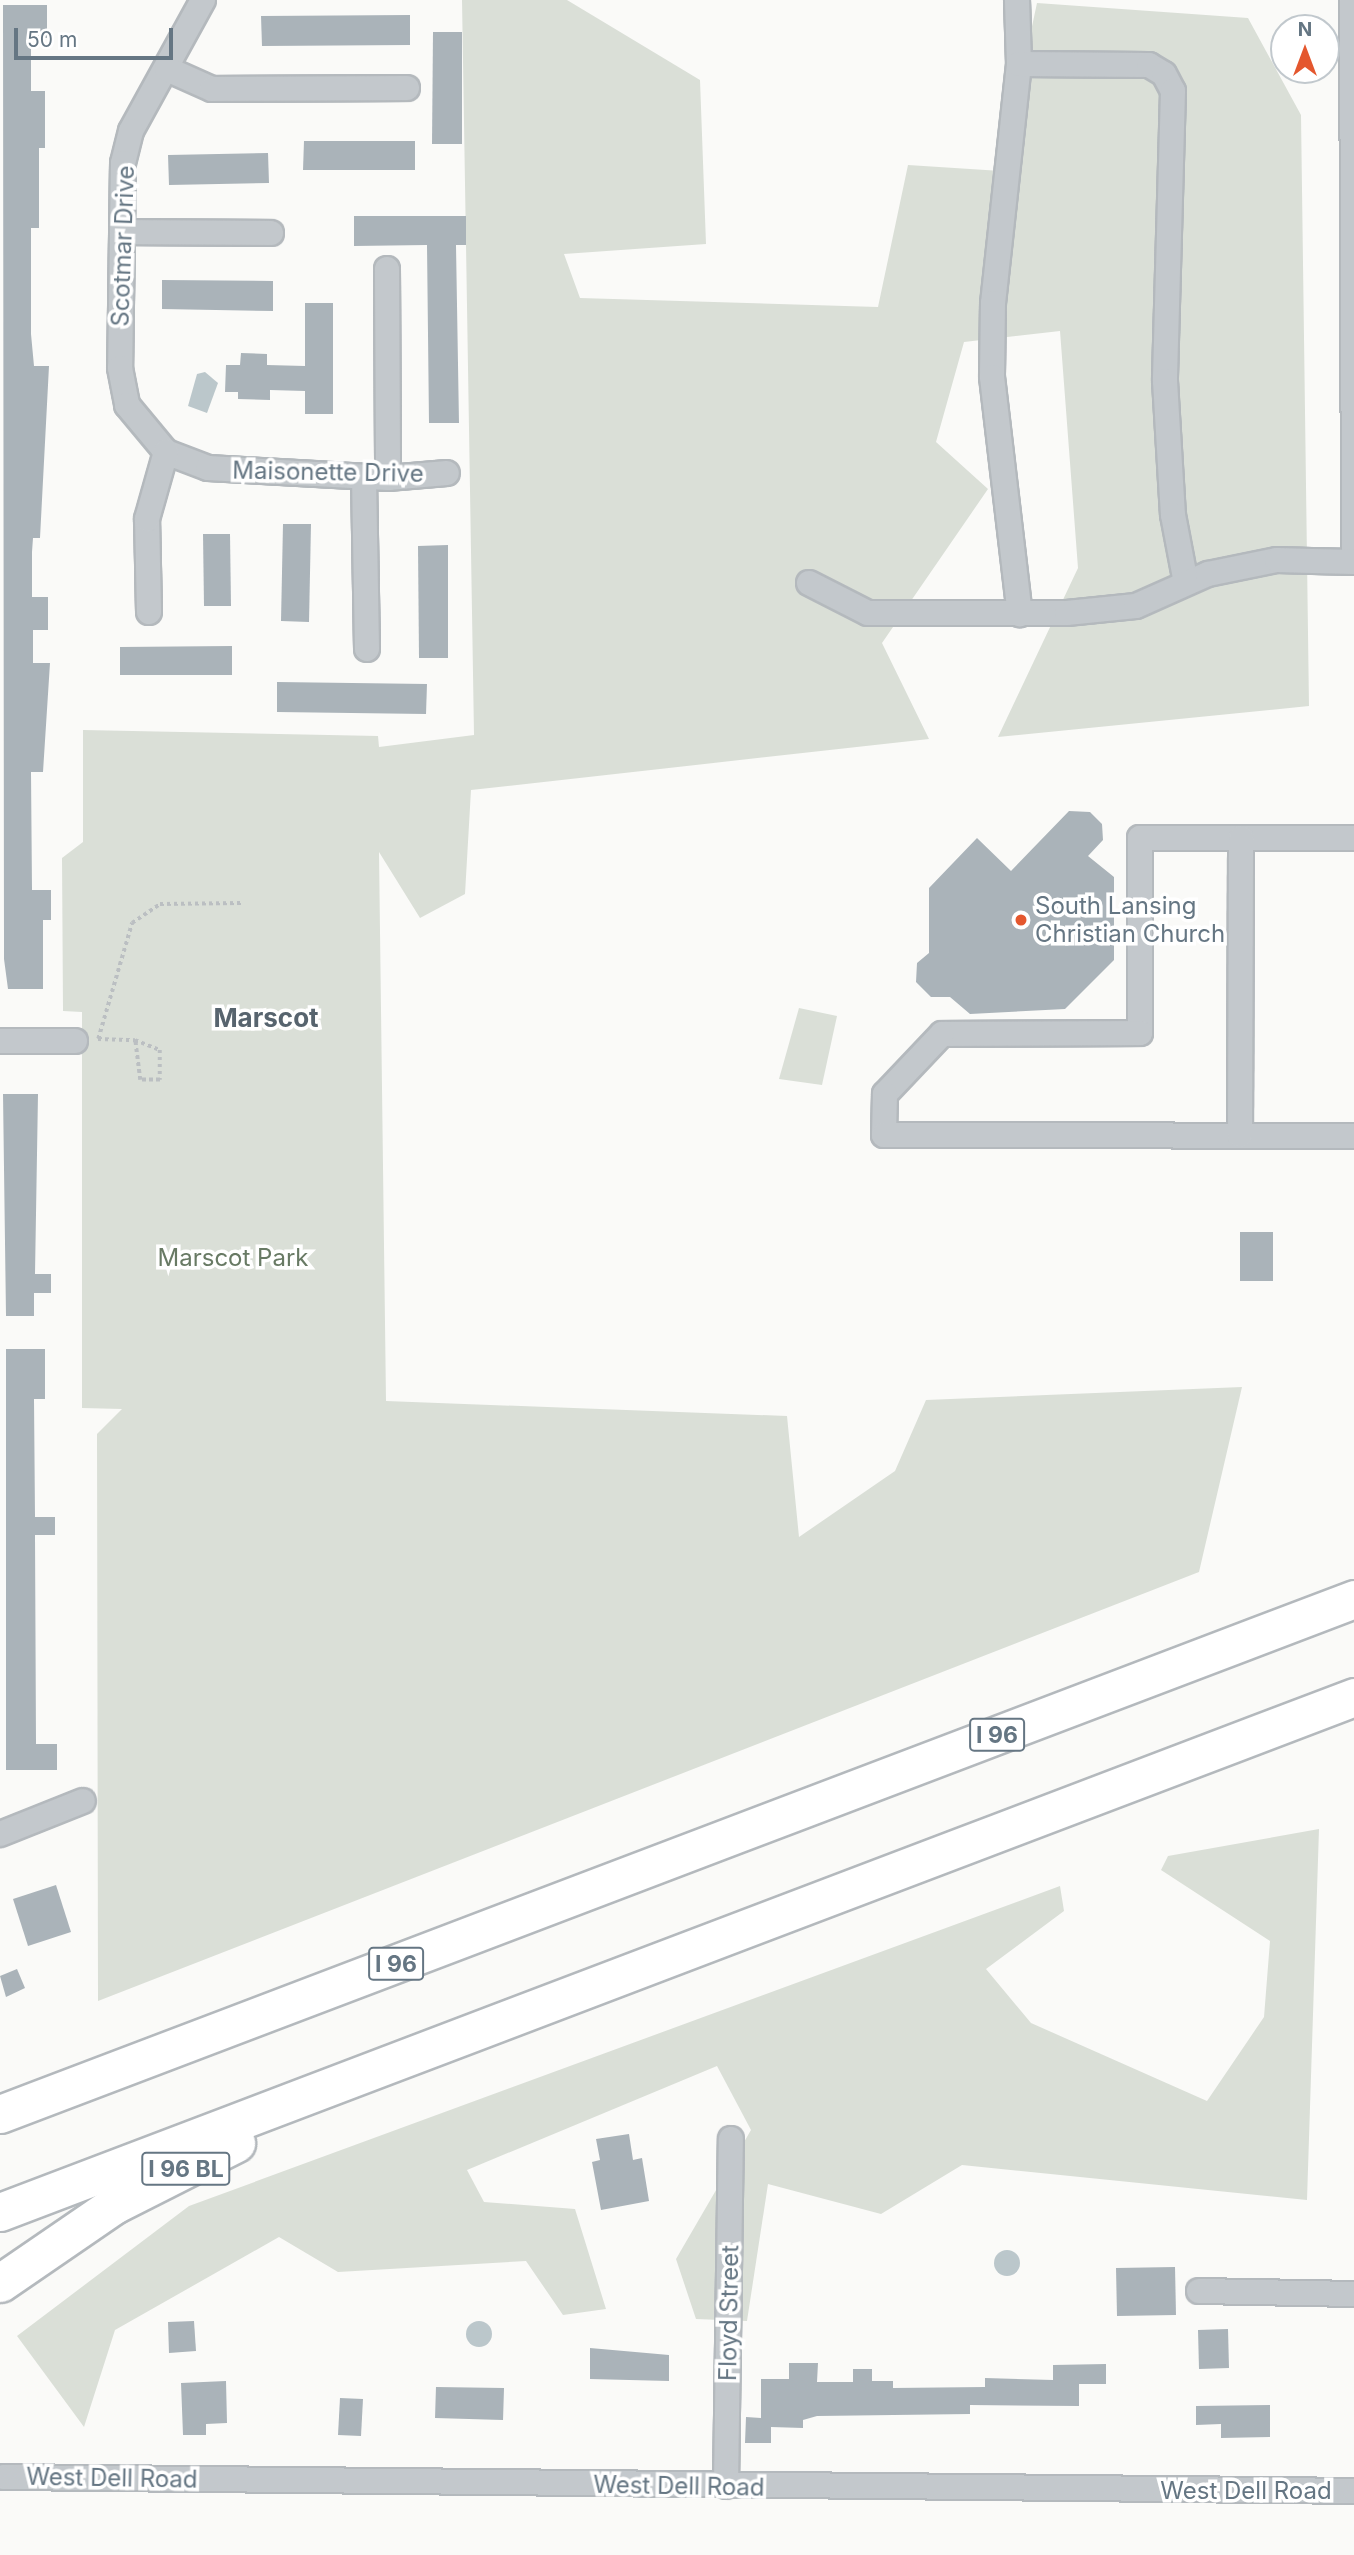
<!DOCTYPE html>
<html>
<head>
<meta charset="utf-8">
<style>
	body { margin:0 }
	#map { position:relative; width:1354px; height:2555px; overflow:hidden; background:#fafaf8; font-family:Inter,sans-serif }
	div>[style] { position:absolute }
	.green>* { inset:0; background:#dadfd7 }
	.water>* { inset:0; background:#bbc7cb }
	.round { border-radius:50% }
	.building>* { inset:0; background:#aab3b9 }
	.path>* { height:3.5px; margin-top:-1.75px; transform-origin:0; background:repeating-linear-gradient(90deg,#bbbfc2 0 3.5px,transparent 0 7px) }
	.roads { filter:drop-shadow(2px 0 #b4b9bd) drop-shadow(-2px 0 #b4b9bd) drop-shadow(0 2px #b4b9bd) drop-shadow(0 -2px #b4b9bd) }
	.minor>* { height:24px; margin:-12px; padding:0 12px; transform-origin:12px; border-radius:12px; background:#c3c8cc }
	.highway>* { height:37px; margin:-18.5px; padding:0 18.5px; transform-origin:18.5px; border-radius:18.5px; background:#fff }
	.dots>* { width:19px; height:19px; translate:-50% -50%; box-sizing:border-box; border:4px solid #fff; border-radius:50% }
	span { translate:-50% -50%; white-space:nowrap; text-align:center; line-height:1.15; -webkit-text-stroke:7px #fff; paint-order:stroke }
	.shield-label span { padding:2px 5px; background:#fff; border:2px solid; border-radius:5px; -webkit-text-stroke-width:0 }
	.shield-label { font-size:23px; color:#657683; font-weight:700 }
	.street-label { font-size:24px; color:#657683 }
	.poi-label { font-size:24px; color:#657683 }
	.left { translate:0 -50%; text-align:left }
	.park-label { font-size:24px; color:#687a64 }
	.neighbourhood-label { font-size:26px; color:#57646e; font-weight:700 }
	.north { position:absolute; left:1270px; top:14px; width:70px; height:70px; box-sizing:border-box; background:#fff; border:2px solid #c1c8cd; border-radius:50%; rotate:0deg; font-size:19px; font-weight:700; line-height:28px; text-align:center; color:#657683 }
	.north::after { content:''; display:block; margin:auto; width:24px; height:32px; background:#e4572e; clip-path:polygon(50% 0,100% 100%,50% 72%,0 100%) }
	.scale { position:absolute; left:14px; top:28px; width:159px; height:32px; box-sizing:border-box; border:4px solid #657683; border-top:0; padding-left:9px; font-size:21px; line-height:24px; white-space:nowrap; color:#657683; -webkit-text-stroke:5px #fff; paint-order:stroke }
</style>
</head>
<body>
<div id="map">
	<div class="green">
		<div style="clip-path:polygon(462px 0,567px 0,700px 80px,706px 244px,564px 254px,580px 298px,878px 307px,908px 165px,1001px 171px,1037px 3px,1248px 18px,1301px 115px,1309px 706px,998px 737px,1078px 568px,1060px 331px,964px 342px,936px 442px,988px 489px,882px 643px,929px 739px,471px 790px,465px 894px,420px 918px,379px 852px,386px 1401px,787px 1416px,799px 1537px,895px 1471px,926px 1400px,1242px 1387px,1199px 1572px,98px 2001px,97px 1434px,122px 1409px,82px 1408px,82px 1012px,63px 1011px,62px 858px,83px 842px,83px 730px,378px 736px,379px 747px,474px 735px)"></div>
		<div style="clip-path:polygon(799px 1008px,837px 1016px,822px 1085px,779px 1079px)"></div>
		<div style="clip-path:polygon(1319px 1829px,1307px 2200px,962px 2165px,881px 2214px,768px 2184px,747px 2321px,696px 2319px,676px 2259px,751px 2130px,717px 2066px,467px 2170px,484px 2202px,575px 2209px,606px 2309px,563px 2315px,526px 2261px,338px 2272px,279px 2237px,115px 2330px,84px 2427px,17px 2336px,189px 2206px,1060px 1886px,1064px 1911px,986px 1969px,1031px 2023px,1207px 2101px,1264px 2017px,1270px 1941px,1161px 1870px,1168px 1856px)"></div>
	</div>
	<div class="water">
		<div style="clip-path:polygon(205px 372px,218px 383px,207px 413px,188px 406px,197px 374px)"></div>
		<div class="round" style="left:994px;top:2250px;width:26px;height:26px"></div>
		<div class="round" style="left:466px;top:2321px;width:26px;height:26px"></div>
	</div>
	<div class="building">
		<div style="clip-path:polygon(3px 5px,47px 5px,47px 38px,31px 38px,31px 91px,45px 91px,45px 148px,39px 148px,39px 228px,31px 228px,31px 334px,34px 366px,49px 366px,40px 538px,33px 538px,32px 552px,32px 597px,48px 597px,48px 630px,33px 630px,33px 663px,50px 663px,43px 772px,31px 772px,32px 890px,51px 890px,51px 920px,43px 920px,43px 989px,8px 989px,4px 959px)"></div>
		<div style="clip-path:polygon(410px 15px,410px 45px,262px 46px,261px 16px)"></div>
		<div style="clip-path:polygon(433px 32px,462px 32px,462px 144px,432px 144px)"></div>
		<div style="clip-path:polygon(304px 141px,415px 141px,415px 170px,303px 170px)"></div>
		<div style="clip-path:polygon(268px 153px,269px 183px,169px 185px,168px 155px)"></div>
		<div style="clip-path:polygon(354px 216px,466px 216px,466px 245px,456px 245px,459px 423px,429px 423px,427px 245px,354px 246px)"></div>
		<div style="clip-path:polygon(162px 280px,273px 281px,273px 311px,162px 309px)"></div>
		<div style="clip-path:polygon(305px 303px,333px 303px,333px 414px,305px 414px,305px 391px,270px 390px,270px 400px,238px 399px,238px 392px,225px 392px,226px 365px,240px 365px,241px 353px,267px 354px,267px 365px,305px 366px)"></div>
		<div style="clip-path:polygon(283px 524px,311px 524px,309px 622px,281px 621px)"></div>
		<div style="clip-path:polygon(203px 534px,230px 534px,231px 606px,204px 606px)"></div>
		<div style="clip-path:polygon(448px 545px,448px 658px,419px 658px,418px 546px)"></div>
		<div style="clip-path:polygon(232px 646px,232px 675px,120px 675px,120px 647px)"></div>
		<div style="clip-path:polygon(277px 682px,427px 684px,426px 714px,277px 712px)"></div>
		<div style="clip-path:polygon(1069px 811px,1090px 812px,1102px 824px,1103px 840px,1088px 856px,1114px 877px,1114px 960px,1065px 1009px,970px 1014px,950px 997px,931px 997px,916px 982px,917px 963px,929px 953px,929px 888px,977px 838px,1011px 871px)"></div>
		<div style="clip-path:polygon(3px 1094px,38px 1094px,35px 1274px,51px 1274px,51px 1293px,34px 1293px,34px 1316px,6px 1316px)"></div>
		<div style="clip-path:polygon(1240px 1232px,1273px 1232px,1273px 1281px,1240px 1281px)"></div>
		<div style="clip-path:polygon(6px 1349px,45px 1349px,45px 1399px,34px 1399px,35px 1517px,55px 1517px,55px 1535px,35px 1535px,36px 1744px,57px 1744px,57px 1770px,6px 1770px)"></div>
		<div style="clip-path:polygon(56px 1885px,71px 1932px,28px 1946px,13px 1899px)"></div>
		<div style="clip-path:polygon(17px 1969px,25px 1988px,6px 1997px,0 1976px)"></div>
		<div style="clip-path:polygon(629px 2134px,633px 2160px,642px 2158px,649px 2201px,601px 2210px,592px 2162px,600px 2160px,596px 2139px)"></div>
		<div style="clip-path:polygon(1175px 2267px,1176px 2315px,1117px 2316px,1116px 2268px)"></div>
		<div style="clip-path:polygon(194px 2321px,196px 2351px,169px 2353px,168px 2322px)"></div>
		<div style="clip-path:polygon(1228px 2329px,1229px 2368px,1199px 2369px,1198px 2330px)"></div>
		<div style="clip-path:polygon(590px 2348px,669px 2355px,669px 2381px,590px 2379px)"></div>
		<div style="clip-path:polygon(789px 2363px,818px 2363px,817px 2382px,853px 2382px,853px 2369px,872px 2369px,872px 2381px,893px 2381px,893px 2388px,985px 2387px,985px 2378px,1053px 2380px,1053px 2365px,1106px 2364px,1106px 2384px,1079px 2384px,1079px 2406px,970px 2405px,970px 2414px,817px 2416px,803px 2420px,803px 2428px,771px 2427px,771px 2443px,745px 2443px,746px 2417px,761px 2418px,761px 2379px,789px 2379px)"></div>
		<div style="clip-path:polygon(226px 2381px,227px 2423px,206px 2424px,206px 2435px,183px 2435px,181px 2383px)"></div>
		<div style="clip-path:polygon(436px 2387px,504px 2388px,503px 2420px,435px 2418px)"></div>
		<div style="clip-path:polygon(340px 2398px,363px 2399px,361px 2436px,338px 2435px)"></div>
		<div style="clip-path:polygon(1270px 2405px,1270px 2437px,1221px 2438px,1221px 2424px,1196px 2425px,1196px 2406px)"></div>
	</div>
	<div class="path">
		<div style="left:98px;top:1039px;width:121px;rotate:-73.7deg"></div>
		<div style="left:132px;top:923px;width:34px;rotate:-34deg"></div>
		<div style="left:160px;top:904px;width:81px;rotate:-0.7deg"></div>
		<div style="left:98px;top:1039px;width:37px;rotate:2deg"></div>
		<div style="left:135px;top:1040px;width:27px;rotate:22deg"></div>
		<div style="left:160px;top:1050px;width:30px;rotate:90deg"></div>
		<div style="left:160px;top:1080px;width:20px;rotate:180deg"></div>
		<div style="left:140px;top:1080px;width:40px;rotate:-97.1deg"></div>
	</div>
	<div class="roads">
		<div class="minor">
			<div style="left:203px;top:0;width:149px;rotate:118.8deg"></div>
			<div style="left:131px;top:131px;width:33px;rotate:104deg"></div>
			<div style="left:123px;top:163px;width:205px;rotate:90.8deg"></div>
			<div style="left:120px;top:368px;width:38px;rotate:79deg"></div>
			<div style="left:127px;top:405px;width:61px;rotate:50.3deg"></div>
			<div style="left:166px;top:452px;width:45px;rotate:20.9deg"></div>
			<div style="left:208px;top:468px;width:180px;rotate:3.2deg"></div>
			<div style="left:388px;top:478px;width:59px;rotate:-4.8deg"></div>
			<div style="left:1017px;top:0;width:64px;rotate:88.2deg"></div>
			<div style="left:1019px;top:64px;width:240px;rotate:96.2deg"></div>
			<div style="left:993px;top:303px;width:74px;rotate:90.8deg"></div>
			<div style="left:992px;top:377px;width:239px;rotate:83.3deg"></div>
			<div style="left:1352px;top:0;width:549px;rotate:89.79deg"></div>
			<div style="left:1019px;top:64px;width:130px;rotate:0.4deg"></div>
			<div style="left:1149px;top:65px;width:17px;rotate:31deg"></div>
			<div style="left:1164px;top:74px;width:19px;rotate:62deg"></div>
			<div style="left:1173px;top:91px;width:290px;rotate:91.6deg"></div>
			<div style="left:1165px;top:381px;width:134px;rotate:86.6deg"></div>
			<div style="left:1173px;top:515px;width:69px;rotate:79.2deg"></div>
			<div style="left:167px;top:69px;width:49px;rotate:24deg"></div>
			<div style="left:212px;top:89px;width:195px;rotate:-0.3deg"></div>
			<div style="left:122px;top:232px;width:149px;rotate:0.4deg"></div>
			<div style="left:387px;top:269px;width:209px;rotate:89.7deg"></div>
			<div style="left:364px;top:477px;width:172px;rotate:89deg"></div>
			<div style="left:809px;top:583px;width:66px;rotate:27deg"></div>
			<div style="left:868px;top:613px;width:199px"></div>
			<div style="left:1067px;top:613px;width:69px;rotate:-5.8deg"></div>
			<div style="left:1136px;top:606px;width:79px;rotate:-24deg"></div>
			<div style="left:1208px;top:574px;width:70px;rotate:-11.5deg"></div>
			<div style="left:1277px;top:560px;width:77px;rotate:1.5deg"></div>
			<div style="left:149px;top:612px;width:93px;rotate:-91.2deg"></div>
			<div style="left:147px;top:519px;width:70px;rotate:-74.2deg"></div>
			<div style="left:1354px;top:838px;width:214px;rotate:180deg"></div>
			<div style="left:1140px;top:838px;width:195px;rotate:90deg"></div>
			<div style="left:1140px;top:1033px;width:198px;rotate:179.7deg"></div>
			<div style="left:942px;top:1034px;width:83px;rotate:133.5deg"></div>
			<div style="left:885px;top:1094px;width:41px;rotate:91.4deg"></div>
			<div style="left:884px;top:1135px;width:470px;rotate:0.1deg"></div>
			<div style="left:0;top:1041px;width:75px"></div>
			<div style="left:1240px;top:1135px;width:297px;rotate:-89.8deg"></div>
			<div style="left:0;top:1834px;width:89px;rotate:-21.7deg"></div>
			<div style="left:1199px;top:2291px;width:155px;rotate:1.1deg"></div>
			<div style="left:3px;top:2477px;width:1351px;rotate:0.59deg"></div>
			<div style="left:726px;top:2486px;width:347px;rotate:-89.2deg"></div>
		</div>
		<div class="highway">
			<div style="left:0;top:2114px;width:1449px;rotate:-20.82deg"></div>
			<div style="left:0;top:2212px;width:1449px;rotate:-20.82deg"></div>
			<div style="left:0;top:2283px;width:138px;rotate:-34.4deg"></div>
			<div style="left:114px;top:2205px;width:137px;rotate:-26.9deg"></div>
		</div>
	</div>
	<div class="dots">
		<div style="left:1021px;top:920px;background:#e4572e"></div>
	</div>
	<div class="shield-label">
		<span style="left:997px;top:1735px">I 96</span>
		<span style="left:396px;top:1964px">I 96</span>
		<span style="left:186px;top:2169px">I 96 BL</span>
	</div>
	<div class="street-label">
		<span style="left:123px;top:246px;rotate:-88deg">Scotmar Drive</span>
		<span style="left:328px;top:472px;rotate:1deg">Maisonette Drive</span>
		<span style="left:729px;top:2313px;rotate:-89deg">Floyd Street</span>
		<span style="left:112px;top:2478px;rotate:1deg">West Dell Road</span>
		<span style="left:679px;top:2486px;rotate:1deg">West Dell Road</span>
		<span style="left:1246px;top:2491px">West Dell Road</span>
	</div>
	<div class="poi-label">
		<span class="left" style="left:1035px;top:920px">South Lansing<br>Christian Church</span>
	</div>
	<div class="park-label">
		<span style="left:233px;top:1258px">Marscot Park</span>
	</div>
	<div class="neighbourhood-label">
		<span style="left:266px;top:1018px">Marscot</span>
	</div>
	<div class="north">N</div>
	<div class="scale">50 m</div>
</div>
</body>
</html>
